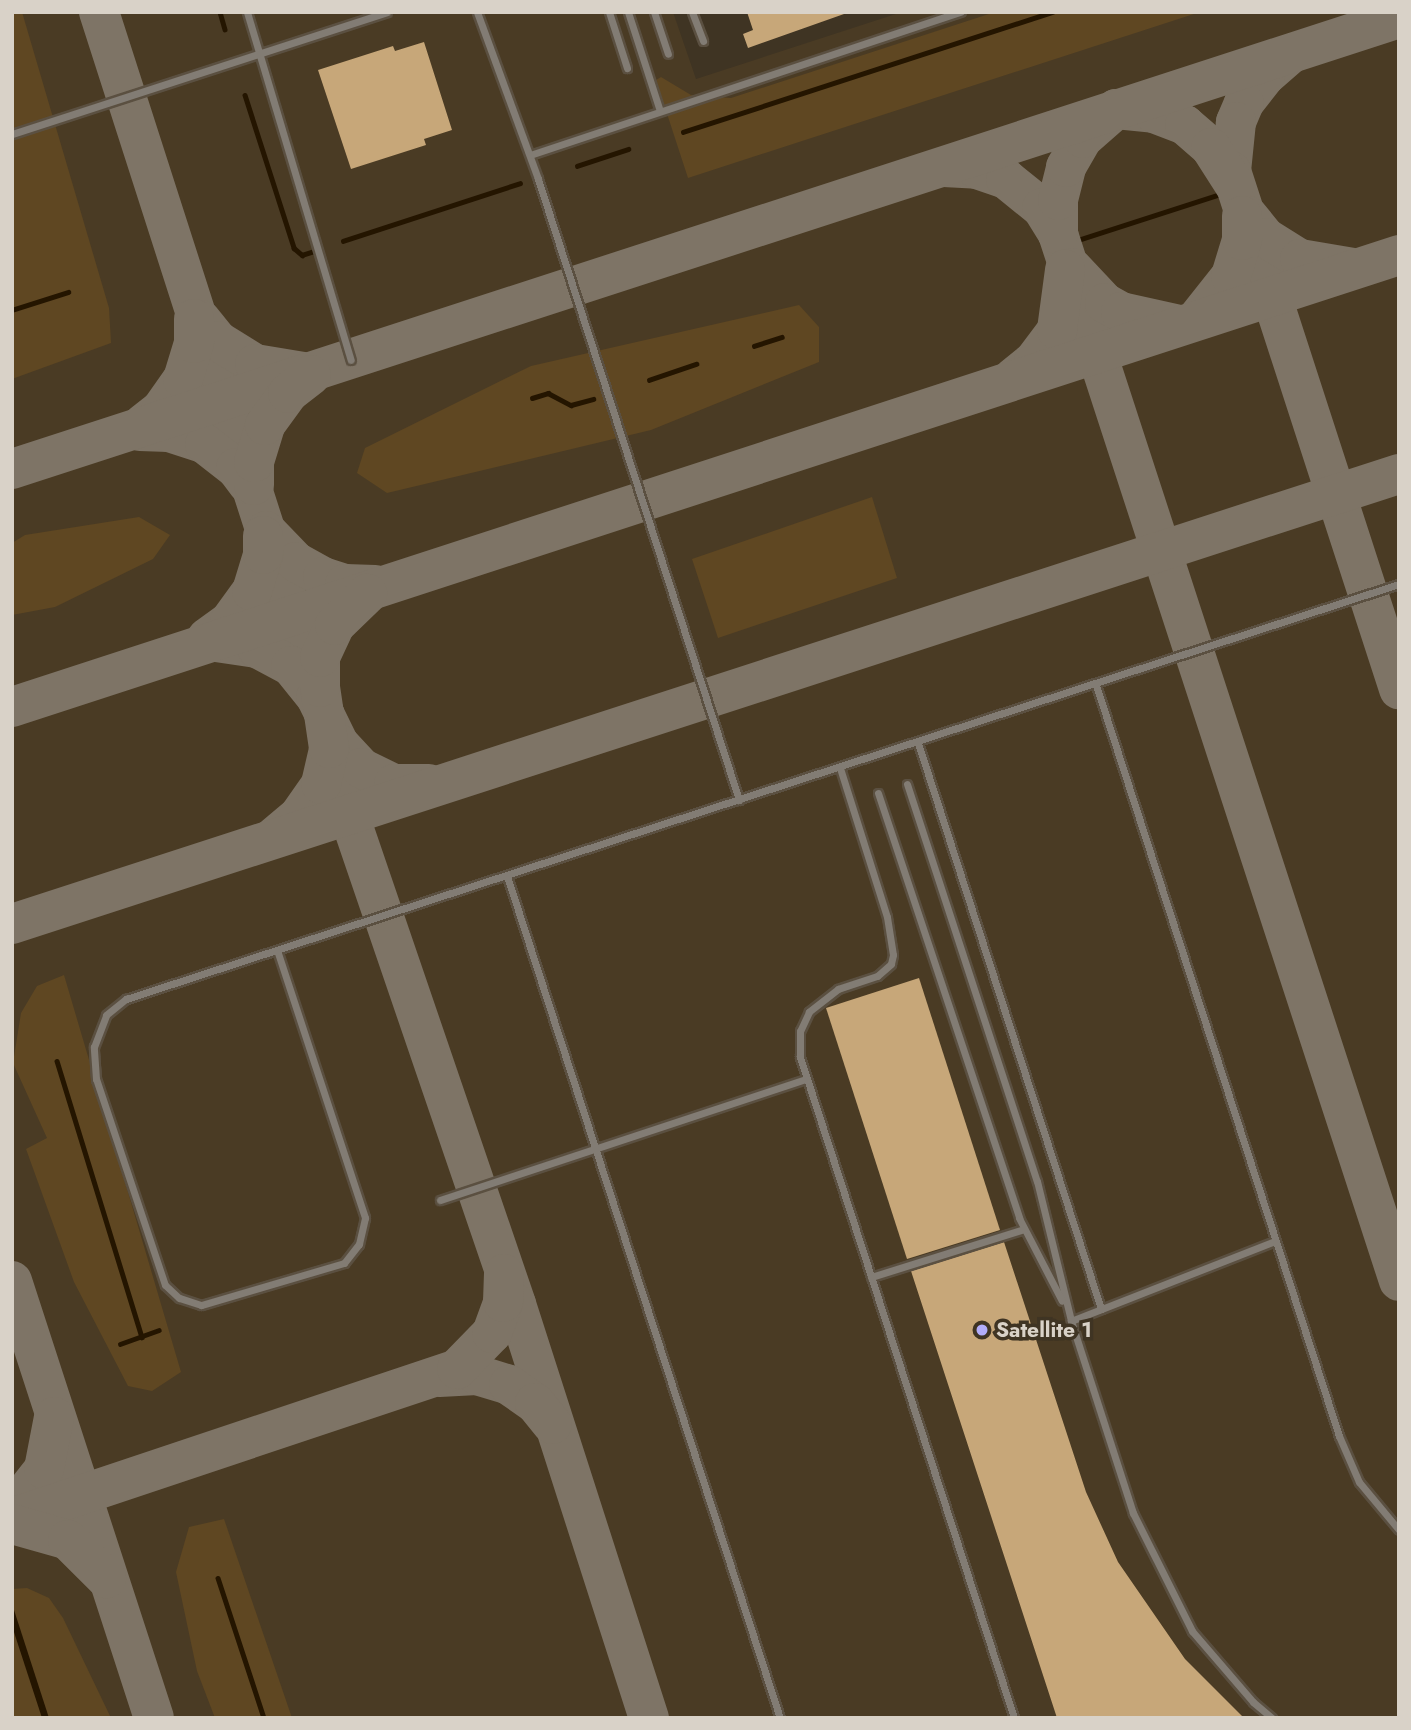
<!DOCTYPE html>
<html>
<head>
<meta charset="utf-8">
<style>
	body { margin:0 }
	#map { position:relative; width:1411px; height:1730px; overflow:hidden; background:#3f3423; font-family:Jost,sans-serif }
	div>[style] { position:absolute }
	.built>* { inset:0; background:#4a3b24 }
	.green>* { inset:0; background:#5f4722 }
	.water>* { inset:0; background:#241500 }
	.stream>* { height:4.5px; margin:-2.25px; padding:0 2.25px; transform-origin:2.25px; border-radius:2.25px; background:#241500 }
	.taxiway>* { height:40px; margin:-20px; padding:0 20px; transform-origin:20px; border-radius:20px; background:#7e7466 }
	.building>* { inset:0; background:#c7a779 }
	.roads { filter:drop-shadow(2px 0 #5b5041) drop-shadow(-2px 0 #5b5041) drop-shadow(0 2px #5b5041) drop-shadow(0 -2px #5b5041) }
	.service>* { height:7px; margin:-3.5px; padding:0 3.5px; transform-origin:3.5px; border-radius:3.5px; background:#827c74 }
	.dots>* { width:19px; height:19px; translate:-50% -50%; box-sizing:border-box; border:4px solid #3f3423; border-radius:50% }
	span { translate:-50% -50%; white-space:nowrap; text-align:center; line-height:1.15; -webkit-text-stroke:7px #3f3423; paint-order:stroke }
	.poi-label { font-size:21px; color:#d9d2c8; font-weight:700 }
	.left { translate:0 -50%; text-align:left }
	.frame { position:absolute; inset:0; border:14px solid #d9d2c8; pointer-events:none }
</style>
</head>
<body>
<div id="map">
	<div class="built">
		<div style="clip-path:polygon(12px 12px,673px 12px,696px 79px,902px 12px,1399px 12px,1399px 1718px,12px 1718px)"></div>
	</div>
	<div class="green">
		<div style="clip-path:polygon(12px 12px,22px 12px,109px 308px,111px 343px,12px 379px)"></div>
		<div style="clip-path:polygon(995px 12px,1200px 12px,688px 178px,656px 80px,661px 77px,691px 95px,731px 98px)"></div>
		<div style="clip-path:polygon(799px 305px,819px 327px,819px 362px,651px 430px,387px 493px,357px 473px,365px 448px,531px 366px)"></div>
		<div style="clip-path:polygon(872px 497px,897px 578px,718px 638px,692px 559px)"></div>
		<div style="clip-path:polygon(139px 517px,170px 535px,153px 559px,55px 607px,12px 615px,12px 543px,25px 535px)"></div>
		<div style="clip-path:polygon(64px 975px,181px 1372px,152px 1391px,128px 1386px,74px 1282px,26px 1149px,47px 1138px,13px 1063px,21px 1013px,37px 986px)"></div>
		<div style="clip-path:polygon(224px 1519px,292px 1718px,215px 1718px,197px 1671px,176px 1572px,189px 1527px)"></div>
		<div style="clip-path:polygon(27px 1588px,49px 1598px,63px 1618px,111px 1718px,12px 1718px,12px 1589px)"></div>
	</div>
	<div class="water">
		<div style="clip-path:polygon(14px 1610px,49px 1718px,42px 1718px,12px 1626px)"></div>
	</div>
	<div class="stream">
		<div style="left:220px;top:12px;width:18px;rotate:74deg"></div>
		<div style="left:245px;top:95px;width:161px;rotate:72.2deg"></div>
		<div style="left:294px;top:248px;width:11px;rotate:41deg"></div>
		<div style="left:302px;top:255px;width:13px;rotate:-18deg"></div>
		<div style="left:683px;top:132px;width:388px;rotate:-18deg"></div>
		<div style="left:577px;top:166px;width:54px;rotate:-18.4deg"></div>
		<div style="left:343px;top:241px;width:186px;rotate:-18.1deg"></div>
		<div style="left:1069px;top:243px;width:172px;rotate:-17.9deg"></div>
		<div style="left:12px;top:310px;width:59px;rotate:-17.8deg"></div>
		<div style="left:754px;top:346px;width:29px;rotate:-18deg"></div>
		<div style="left:649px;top:380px;width:50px;rotate:-18.8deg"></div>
		<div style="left:532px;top:398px;width:17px;rotate:-17deg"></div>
		<div style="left:548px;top:393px;width:26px;rotate:28deg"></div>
		<div style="left:571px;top:405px;width:23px;rotate:-15deg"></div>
		<div style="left:57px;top:1061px;width:289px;rotate:72.9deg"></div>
		<div style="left:120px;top:1344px;width:41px;rotate:-19.7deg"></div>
		<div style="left:218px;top:1578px;width:147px;rotate:71.8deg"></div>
	</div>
	<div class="taxiway">
		<div style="left:99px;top:12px;width:736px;rotate:72.2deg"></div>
		<div style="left:324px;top:713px;width:105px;rotate:76.2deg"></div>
		<div style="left:349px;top:815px;width:517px;rotate:71.14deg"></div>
		<div style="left:516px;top:1304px;width:435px;rotate:72.2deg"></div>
		<div style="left:1288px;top:56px;width:30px;rotate:139deg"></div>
		<div style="left:1265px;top:76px;width:34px;rotate:128deg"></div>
		<div style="left:1244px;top:103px;width:21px;rotate:113deg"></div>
		<div style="left:1236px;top:122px;width:49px;rotate:95.8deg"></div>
		<div style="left:1231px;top:171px;width:545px;rotate:72.03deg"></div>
		<div style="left:944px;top:167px;width:33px;rotate:3deg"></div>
		<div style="left:977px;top:169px;width:31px;rotate:19deg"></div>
		<div style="left:1006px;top:179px;width:46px;rotate:38.9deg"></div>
		<div style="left:1042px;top:208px;width:31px;rotate:58deg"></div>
		<div style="left:1058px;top:234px;width:1101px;rotate:71.96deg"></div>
		<div style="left:1248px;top:216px;width:28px;rotate:51deg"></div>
		<div style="left:1266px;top:238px;width:40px;rotate:32deg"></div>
		<div style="left:1300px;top:259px;width:54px;rotate:9.6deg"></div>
		<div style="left:1058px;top:234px;width:34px;rotate:-90deg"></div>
		<div style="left:1058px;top:200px;width:34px;rotate:-76deg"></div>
		<div style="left:1066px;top:167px;width:34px;rotate:-60deg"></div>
		<div style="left:1083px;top:138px;width:44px;rotate:-41.3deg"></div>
		<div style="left:1116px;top:109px;width:38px;rotate:6deg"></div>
		<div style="left:1154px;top:113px;width:33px;rotate:21deg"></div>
		<div style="left:1185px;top:125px;width:35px;rotate:41deg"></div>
		<div style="left:1211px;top:148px;width:43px;rotate:57.4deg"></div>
		<div style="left:1072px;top:268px;width:48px;rotate:46.7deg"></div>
		<div style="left:1105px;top:303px;width:18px;rotate:29deg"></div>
		<div style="left:1121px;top:312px;width:59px;rotate:12.6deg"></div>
		<div style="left:1197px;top:319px;width:55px;rotate:-51.7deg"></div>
		<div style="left:1231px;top:276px;width:38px;rotate:-73deg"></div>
		<div style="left:1242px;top:240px;width:24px;rotate:-90deg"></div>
		<div style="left:201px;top:320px;width:27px;rotate:51deg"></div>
		<div style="left:218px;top:341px;width:44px;rotate:31.9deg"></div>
		<div style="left:255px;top:364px;width:49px;rotate:9.5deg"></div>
		<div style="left:1013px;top:378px;width:27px;rotate:-39deg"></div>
		<div style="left:1034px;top:361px;width:39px;rotate:-53deg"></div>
		<div style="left:1057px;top:330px;width:61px;rotate:-82.4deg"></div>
		<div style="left:143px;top:424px;width:23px;rotate:-38deg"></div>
		<div style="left:161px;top:410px;width:38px;rotate:-55deg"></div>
		<div style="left:183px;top:379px;width:38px;rotate:-73deg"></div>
		<div style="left:194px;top:343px;width:24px;rotate:-90deg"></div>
		<div style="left:140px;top:431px;width:29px;rotate:2deg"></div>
		<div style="left:169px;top:432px;width:38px;rotate:18deg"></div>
		<div style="left:205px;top:444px;width:39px;rotate:38deg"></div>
		<div style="left:236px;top:468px;width:20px;rotate:53deg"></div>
		<div style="left:12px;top:469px;width:1458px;rotate:-18.01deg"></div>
		<div style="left:254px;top:485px;width:23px;rotate:-90deg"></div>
		<div style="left:254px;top:462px;width:39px;rotate:-73deg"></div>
		<div style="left:265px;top:425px;width:39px;rotate:-54deg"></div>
		<div style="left:288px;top:393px;width:29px;rotate:-38deg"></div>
		<div style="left:266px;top:531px;width:43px;rotate:45.9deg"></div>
		<div style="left:296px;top:562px;width:31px;rotate:29deg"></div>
		<div style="left:323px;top:577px;width:23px;rotate:18deg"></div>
		<div style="left:345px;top:584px;width:30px;rotate:2deg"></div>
		<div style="left:207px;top:638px;width:29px;rotate:-36deg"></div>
		<div style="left:230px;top:621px;width:37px;rotate:-54deg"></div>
		<div style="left:252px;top:591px;width:39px;rotate:-73deg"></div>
		<div style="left:263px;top:554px;width:18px;rotate:-90deg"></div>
		<div style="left:216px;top:642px;width:41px;rotate:8.3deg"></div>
		<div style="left:257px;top:648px;width:38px;rotate:28deg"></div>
		<div style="left:291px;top:666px;width:40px;rotate:51deg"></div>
		<div style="left:316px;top:697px;width:52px;rotate:63.9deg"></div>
		<div style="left:339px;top:744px;width:33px;rotate:47deg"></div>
		<div style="left:361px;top:768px;width:37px;rotate:26deg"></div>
		<div style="left:394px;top:784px;width:35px"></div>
		<div style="left:12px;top:707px;width:1459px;rotate:-18.05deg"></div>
		<div style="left:274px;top:837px;width:33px;rotate:-40deg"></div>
		<div style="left:299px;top:816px;width:39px;rotate:-55deg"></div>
		<div style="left:321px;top:784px;width:37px;rotate:-77deg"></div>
		<div style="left:329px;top:748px;width:62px;rotate:-98.4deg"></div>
		<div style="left:320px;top:687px;width:30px;rotate:-90deg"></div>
		<div style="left:320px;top:657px;width:35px;rotate:-65deg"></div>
		<div style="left:335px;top:625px;width:45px;rotate:-44.1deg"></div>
		<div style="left:12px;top:924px;width:1458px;rotate:-17.98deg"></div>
		<div style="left:12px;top:1281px;width:459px;rotate:72deg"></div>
		<div style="left:439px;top:1377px;width:38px;rotate:-3deg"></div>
		<div style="left:477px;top:1375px;width:34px;rotate:17deg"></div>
		<div style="left:509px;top:1385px;width:32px;rotate:35deg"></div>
		<div style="left:535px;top:1403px;width:27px;rotate:51deg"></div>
		<div style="left:12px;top:1510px;width:52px;rotate:-52deg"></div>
		<div style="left:44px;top:1469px;width:53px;rotate:-79.1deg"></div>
		<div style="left:12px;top:1518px;width:469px;rotate:-18.5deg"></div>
		<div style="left:457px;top:1369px;width:50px;rotate:-45.8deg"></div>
		<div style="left:492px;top:1333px;width:33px;rotate:-70deg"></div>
		<div style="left:503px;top:1302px;width:28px;rotate:-88deg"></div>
		<div style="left:12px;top:1524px;width:58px;rotate:15.9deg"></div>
		<div style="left:68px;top:1540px;width:54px;rotate:45deg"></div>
	</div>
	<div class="building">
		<div style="clip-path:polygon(747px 12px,844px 12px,844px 14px,748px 48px,743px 34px,753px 30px)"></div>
		<div style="clip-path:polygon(424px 42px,452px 130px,424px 139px,426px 145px,351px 169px,318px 70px,393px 46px,395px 51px)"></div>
		<div style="clip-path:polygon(919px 978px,1000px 1230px,907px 1259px,826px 1008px)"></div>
		<div style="clip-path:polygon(1004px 1242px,1086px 1492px,1118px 1562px,1185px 1659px,1244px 1718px,1057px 1718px,911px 1271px)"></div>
	</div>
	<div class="roads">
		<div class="service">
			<div style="left:247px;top:12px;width:363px;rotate:73.4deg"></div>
			<div style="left:477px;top:12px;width:178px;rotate:69.9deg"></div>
			<div style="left:538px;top:179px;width:653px;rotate:72.06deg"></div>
			<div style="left:609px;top:12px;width:59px;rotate:72.2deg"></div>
			<div style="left:628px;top:12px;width:104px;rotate:72.1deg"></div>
			<div style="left:654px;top:12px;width:44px;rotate:71.6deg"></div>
			<div style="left:692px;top:12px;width:31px;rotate:69deg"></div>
			<div style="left:12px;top:134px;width:394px;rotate:-18deg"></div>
			<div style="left:530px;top:155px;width:454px;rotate:-18.4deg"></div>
			<div style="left:1096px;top:685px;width:789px;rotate:72.07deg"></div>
			<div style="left:1339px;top:1436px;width:50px;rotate:66.5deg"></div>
			<div style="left:1359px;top:1482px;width:62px;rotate:50.2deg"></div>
			<div style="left:918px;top:743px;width:595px;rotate:72.08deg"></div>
			<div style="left:840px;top:768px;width:156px;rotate:72.5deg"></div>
			<div style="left:887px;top:917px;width:38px;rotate:81deg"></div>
			<div style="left:893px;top:955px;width:9px;rotate:103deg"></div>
			<div style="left:891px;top:964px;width:18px;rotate:139deg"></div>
			<div style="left:877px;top:976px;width:41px;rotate:161.6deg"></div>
			<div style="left:838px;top:989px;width:37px;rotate:142deg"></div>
			<div style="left:809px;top:1012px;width:21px;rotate:115deg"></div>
			<div style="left:800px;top:1031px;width:26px;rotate:90deg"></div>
			<div style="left:800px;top:1057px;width:695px;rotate:72.06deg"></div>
			<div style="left:907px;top:784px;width:418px;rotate:71.9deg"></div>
			<div style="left:1037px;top:1181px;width:144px;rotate:76.3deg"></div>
			<div style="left:1071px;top:1321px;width:202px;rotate:72.1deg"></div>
			<div style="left:1133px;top:1513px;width:132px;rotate:63.4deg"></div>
			<div style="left:1192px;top:1631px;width:94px;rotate:49.3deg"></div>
			<div style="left:1253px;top:1702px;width:25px;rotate:40deg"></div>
			<div style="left:878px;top:793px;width:448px;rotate:71.6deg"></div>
			<div style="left:1019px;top:1218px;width:93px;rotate:62.6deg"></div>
			<div style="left:507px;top:876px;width:885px;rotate:72.04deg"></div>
			<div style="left:277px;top:950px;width:282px;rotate:71.8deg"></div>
			<div style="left:365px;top:1218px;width:27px;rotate:103deg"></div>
			<div style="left:359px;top:1244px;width:24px;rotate:128deg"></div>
			<div style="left:344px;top:1263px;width:149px;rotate:163.6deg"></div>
			<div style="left:201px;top:1305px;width:23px;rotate:-162deg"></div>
			<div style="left:179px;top:1298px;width:19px;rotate:-137deg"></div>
			<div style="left:165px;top:1285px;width:217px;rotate:-108.5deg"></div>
			<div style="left:96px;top:1079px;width:32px;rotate:-94deg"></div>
			<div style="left:94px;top:1047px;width:34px;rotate:-69deg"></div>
			<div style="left:106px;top:1015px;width:26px;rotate:-39deg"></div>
			<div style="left:126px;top:999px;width:1339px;rotate:-18.06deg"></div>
			<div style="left:440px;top:1200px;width:385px;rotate:-18.3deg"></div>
			<div style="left:871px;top:1277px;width:160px;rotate:-17.4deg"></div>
			<div style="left:1071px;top:1321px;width:219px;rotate:-21.4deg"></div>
		</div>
	</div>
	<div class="dots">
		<div style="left:982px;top:1330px;background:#b2adf9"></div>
	</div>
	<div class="poi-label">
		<span class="left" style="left:996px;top:1330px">Satellite 1</span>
	</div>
	<div class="frame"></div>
</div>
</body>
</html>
